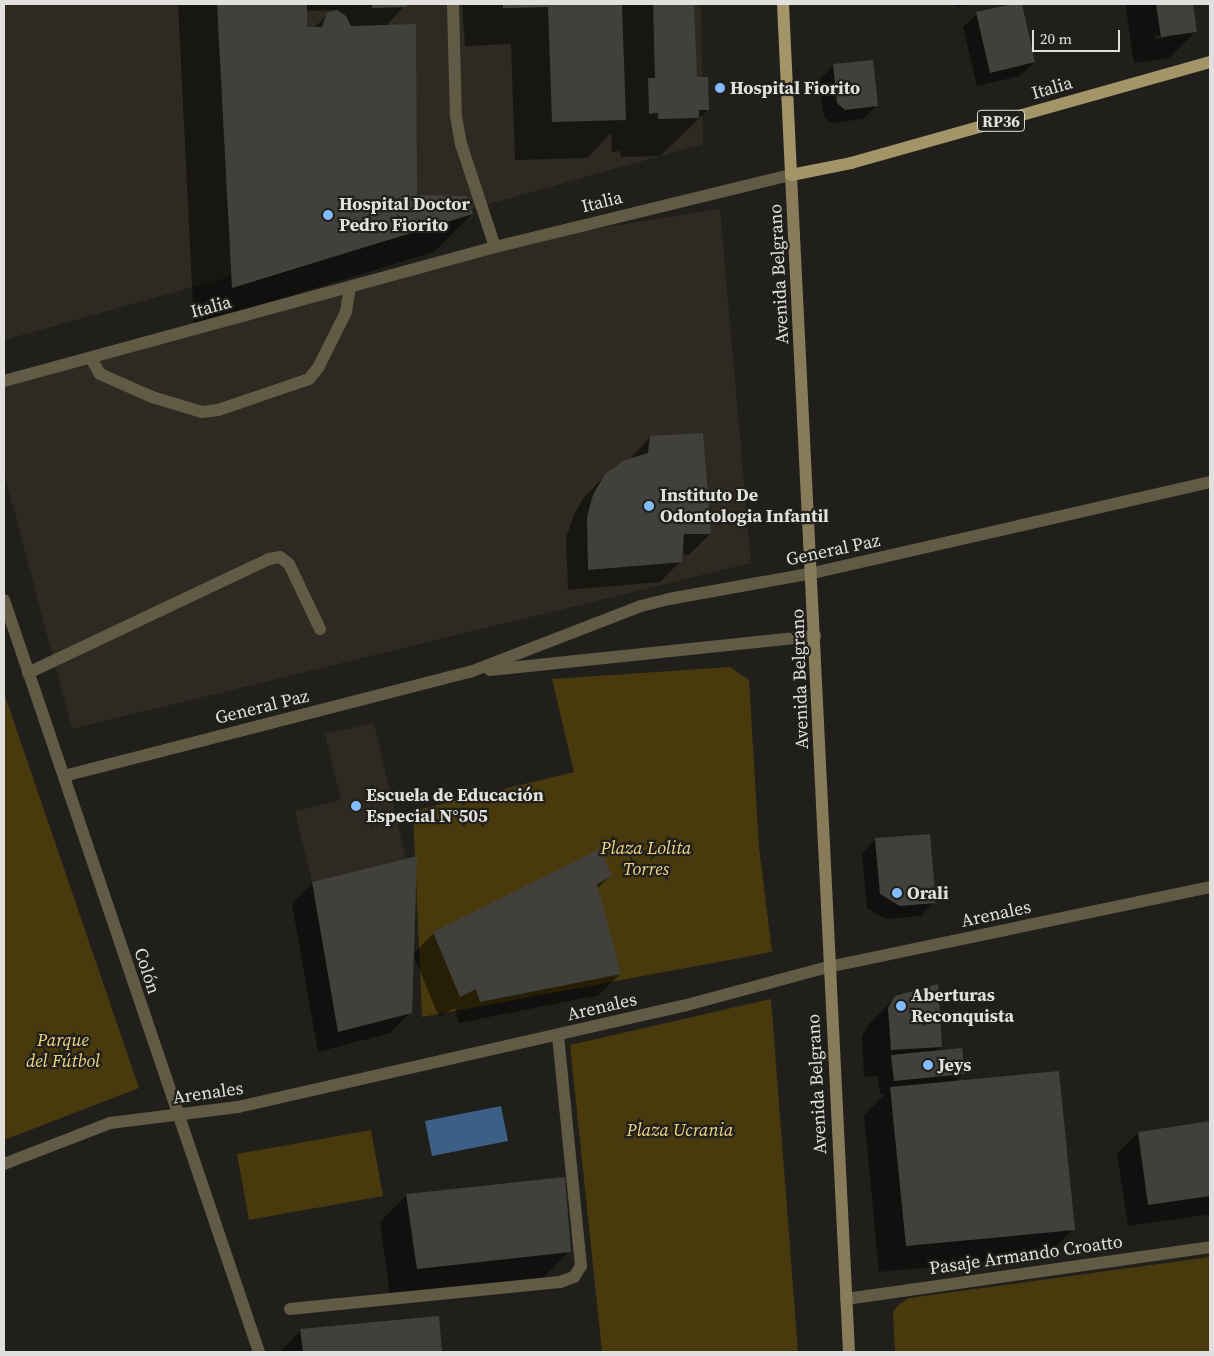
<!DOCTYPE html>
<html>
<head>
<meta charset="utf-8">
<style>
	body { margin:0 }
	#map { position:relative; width:1214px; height:1356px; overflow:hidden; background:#201f1b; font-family:"Source Serif 4",serif }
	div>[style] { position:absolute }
	.built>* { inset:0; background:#2d2a21 }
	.green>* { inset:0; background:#483a0d }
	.water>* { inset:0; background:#3c5f86 }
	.shadow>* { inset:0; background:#0007 }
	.building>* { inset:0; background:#41403c }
	.lane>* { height:12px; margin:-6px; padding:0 6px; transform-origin:6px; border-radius:6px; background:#615a45 }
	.street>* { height:12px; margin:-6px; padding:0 6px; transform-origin:6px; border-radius:6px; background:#615a45 }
	.secondary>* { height:12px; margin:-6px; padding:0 6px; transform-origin:6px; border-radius:6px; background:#877b59 }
	.primary>* { height:12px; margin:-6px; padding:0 6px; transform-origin:6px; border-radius:6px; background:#a49568 }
	.dots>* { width:14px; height:14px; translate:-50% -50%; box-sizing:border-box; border:2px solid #201f1b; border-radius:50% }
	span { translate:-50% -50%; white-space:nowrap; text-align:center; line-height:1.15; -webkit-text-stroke:4.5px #201f1b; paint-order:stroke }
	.shield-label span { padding:1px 4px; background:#201f1b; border:1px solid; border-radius:4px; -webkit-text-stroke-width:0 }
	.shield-label { font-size:16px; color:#e1e0de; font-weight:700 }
	.poi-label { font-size:18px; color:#e1e0de; font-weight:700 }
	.left { translate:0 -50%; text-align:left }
	.street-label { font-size:18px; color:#e1e0de }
	.park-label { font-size:18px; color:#efd482; font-style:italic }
	.frame { position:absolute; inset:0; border:5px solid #e1e0de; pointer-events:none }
	.scale { position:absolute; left:1032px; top:30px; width:88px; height:22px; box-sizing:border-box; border:2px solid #e1e0de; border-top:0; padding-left:6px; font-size:15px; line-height:18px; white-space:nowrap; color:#e1e0de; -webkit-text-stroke:4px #201f1b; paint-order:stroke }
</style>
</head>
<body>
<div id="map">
	<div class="built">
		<div style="clip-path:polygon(4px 4px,701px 4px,703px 144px,4px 340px)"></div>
		<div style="clip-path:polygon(720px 209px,751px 563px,72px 729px,4px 472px,4px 384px,535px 238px)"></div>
		<div style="clip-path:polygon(374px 723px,406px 859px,312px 882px,295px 811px,341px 800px,325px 734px)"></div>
	</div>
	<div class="green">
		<div style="clip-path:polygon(730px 667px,749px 680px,759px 847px,772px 952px,422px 1017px,413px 811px,574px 772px,552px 679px)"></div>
		<div style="clip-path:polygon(4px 693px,139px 1088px,4px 1140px)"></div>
		<div style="clip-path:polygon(771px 999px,798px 1352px,602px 1352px,570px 1045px)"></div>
		<div style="clip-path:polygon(371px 1130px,383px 1196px,249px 1220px,237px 1154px)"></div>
		<div style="clip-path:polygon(1210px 1257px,1210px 1352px,895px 1352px,893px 1312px,899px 1304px,909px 1298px)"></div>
	</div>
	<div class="water">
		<div style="clip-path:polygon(501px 1106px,508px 1141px,432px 1156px,425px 1121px)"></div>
	</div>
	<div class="shadow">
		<div style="clip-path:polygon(evenodd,178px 4px,406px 4px,386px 26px,415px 196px,472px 214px,434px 252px,194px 325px,178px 4px,306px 11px,338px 10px,338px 11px,328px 14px,314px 28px,306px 29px,306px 11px)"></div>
		<div style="clip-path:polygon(462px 4px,693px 4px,695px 78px,708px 110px,660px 156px,621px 157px,620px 151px,612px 152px,611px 133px,587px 158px,515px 160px,511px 44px,465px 46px)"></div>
		<div style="clip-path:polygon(955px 4px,973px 4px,956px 7px)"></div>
		<div style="clip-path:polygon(1020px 4px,1034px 62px,1020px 76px,977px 86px,963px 27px,977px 14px)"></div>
		<div style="clip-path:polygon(evenodd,1125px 4px,1192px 4px,1196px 31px,1169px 58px,1134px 63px,1125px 4px,1167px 35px,1167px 37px,1155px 39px,1154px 36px,1167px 35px)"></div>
		<div style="clip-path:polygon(833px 66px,877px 105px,863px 119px,831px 123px,824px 117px,819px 80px)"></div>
		<div style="clip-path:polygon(650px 437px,710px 534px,689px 555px,681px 554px,681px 561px,660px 582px,568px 590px,566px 538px,573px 517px,584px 497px,606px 475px,629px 460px)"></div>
		<div style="clip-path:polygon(876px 839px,934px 902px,921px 916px,886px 919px,867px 908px,862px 853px)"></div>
		<div style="clip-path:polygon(610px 876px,597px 889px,620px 974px,599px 995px,459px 1023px,455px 1008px,439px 1017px,413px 954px,434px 933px)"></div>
		<div style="clip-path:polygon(313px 883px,411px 1012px,390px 1033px,318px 1052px,292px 904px)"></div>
		<div style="clip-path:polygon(896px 997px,941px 1047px,935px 1052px,963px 1073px,955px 1082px,1073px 1229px,1046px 1256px,879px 1272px,864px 1115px,885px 1094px,880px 1094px,878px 1076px,864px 1077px,862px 1036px,869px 1024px)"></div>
		<div style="clip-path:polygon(1210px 1123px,1210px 1214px,1128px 1226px,1117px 1154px,1138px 1133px)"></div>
		<div style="clip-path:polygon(407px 1195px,569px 1251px,542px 1279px,390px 1296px,380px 1222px)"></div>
		<div style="clip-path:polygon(437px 1317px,441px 1352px,280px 1352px,301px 1330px)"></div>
	</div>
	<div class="building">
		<div style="clip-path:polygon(217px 4px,307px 4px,307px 27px,322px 27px,327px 13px,337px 10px,346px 16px,351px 26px,416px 24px,417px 195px,466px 196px,473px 214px,232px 288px)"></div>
		<div style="clip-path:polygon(372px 4px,407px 4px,407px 7px,372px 8px)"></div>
		<div style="clip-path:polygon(503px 4px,622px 4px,626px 120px,552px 122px,548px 7px,503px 8px)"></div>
		<div style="clip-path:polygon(653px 4px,694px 4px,697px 77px,708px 77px,709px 110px,699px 110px,699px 118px,658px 119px,658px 113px,649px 114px,648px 78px,655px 78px)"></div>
		<div style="clip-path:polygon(1014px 4px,1022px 4px,1035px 62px,990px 73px,976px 12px)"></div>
		<div style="clip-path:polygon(1156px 4px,1193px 4px,1197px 32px,1161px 37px)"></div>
		<div style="clip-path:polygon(873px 60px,878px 106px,845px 110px,837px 103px,833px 64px)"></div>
		<div style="clip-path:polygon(703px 433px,711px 534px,684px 534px,682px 562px,588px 570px,587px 517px,593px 495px,605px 474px,625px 460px,648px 453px,650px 436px)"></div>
		<div style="clip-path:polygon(930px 834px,936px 903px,900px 906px,880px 894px,875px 838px)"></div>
		<div style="clip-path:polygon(600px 849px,612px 876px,597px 884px,621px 974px,480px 1002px,476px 989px,460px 997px,433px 932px)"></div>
		<div style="clip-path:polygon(417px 856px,412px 1013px,338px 1032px,312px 882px)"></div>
		<div style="clip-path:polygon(938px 984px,942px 1047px,891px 1050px,888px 1008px,895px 996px)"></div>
		<div style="clip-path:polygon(962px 1048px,965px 1074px,894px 1081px,891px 1055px)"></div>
		<div style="clip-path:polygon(1059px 1071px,1075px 1230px,906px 1246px,890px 1087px)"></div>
		<div style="clip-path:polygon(1210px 1121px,1210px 1196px,1148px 1205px,1138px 1132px)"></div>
		<div style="clip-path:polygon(565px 1177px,571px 1252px,417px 1269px,406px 1194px)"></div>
		<div style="clip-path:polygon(439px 1316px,442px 1352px,303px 1352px,300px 1329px)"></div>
	</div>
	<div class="lane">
		<div style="left:453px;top:4px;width:112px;rotate:88.5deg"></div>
		<div style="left:456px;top:116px;width:28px;rotate:80deg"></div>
		<div style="left:461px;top:144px;width:108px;rotate:71.7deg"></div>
		<div style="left:91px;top:358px;width:18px;rotate:61deg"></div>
		<div style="left:100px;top:374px;width:57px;rotate:23.9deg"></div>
		<div style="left:152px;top:397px;width:52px;rotate:16.7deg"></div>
		<div style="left:202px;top:412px;width:16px;rotate:-7deg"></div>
		<div style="left:218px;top:410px;width:96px;rotate:-18.8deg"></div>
		<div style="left:309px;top:379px;width:14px;rotate:-51deg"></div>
		<div style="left:318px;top:368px;width:63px;rotate:-63.4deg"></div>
		<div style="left:346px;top:312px;width:25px;rotate:-81deg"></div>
		<div style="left:28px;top:673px;width:267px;rotate:-25.3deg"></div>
		<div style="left:269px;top:559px;width:11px;rotate:-10deg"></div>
		<div style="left:280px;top:557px;width:11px;rotate:38deg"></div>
		<div style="left:289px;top:564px;width:72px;rotate:64.5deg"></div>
		<div style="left:290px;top:1309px;width:271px;rotate:-5.7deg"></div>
		<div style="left:560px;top:1282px;width:15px;rotate:-20deg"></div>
		<div style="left:574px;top:1277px;width:13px;rotate:-58deg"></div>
		<div style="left:581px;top:1266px;width:232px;rotate:-95.7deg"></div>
	</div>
	<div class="street">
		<div style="left:4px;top:381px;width:509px;rotate:-15.26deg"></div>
		<div style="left:495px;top:247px;width:305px;rotate:-13.7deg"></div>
		<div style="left:4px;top:600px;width:794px;rotate:71.27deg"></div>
		<div style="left:490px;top:670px;width:327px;rotate:-6deg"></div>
		<div style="left:64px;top:776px;width:419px;rotate:-14.4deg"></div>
		<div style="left:470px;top:672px;width:183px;rotate:-21.1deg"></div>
		<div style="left:641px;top:606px;width:29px;rotate:-14deg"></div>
		<div style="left:669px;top:599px;width:146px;rotate:-10.2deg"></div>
		<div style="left:813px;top:573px;width:407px;rotate:-12.9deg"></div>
		<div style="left:4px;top:1164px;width:114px;rotate:-21.1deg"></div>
		<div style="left:110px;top:1123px;width:129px;rotate:-7.1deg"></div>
		<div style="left:238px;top:1107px;width:456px;rotate:-12.8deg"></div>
		<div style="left:683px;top:1006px;width:150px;rotate:-15.1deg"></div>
		<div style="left:828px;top:967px;width:390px;rotate:-11.8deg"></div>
		<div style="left:846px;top:1299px;width:368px;rotate:-8.1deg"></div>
	</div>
	<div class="secondary">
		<div style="left:791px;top:175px;width:1178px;rotate:87.18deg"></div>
	</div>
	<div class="primary">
		<div style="left:783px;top:4px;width:171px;rotate:87.3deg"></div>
		<div style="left:791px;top:175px;width:61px;rotate:-11.3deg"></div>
		<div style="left:851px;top:163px;width:373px;rotate:-15.7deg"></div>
	</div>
	<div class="dots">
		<div style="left:720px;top:88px;background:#84bcfb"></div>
		<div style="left:328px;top:215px;background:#84bcfb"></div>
		<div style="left:649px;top:506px;background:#84bcfb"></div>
		<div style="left:356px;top:806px;background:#84bcfb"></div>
		<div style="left:897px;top:893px;background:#84bcfb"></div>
		<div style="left:901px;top:1006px;background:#84bcfb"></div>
		<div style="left:928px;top:1065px;background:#84bcfb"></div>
	</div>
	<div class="shield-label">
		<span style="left:1001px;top:121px">RP36</span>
	</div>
	<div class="poi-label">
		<span class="left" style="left:730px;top:88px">Hospital Fiorito</span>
		<span class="left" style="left:339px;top:215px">Hospital Doctor<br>Pedro Fiorito</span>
		<span class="left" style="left:660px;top:506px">Instituto De<br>Odontologia Infantil</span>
		<span class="left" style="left:366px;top:806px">Escuela de Educación<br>Especial N°505</span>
		<span class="left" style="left:907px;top:893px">Orali</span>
		<span class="left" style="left:911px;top:1006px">Aberturas<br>Reconquista</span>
		<span class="left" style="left:938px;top:1065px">Jeys</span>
	</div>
	<div class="street-label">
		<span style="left:1052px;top:88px;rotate:-16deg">Italia</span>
		<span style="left:602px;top:202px;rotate:-14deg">Italia</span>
		<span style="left:779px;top:274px;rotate:-93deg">Avenida Belgrano</span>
		<span style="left:211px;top:307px;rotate:-15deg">Italia</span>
		<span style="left:833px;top:550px;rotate:-12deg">General Paz</span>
		<span style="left:800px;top:679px;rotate:-92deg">Avenida Belgrano</span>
		<span style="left:262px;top:707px;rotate:-14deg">General Paz</span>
		<span style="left:996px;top:914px;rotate:-12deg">Arenales</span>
		<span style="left:147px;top:971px;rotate:72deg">Colón</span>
		<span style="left:602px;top:1007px;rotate:-13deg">Arenales</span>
		<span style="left:817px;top:1084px;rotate:-93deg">Avenida Belgrano</span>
		<span style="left:208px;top:1093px;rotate:-8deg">Arenales</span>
		<span style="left:1026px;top:1255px;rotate:-8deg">Pasaje Armando Croatto</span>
	</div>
	<div class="park-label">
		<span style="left:646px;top:859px">Plaza Lolita<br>Torres</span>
		<span style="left:63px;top:1051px">Parque<br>del Fútbol</span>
		<span style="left:680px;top:1130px">Plaza Ucrania</span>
	</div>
	<div class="frame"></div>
	<div class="scale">20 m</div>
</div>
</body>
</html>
